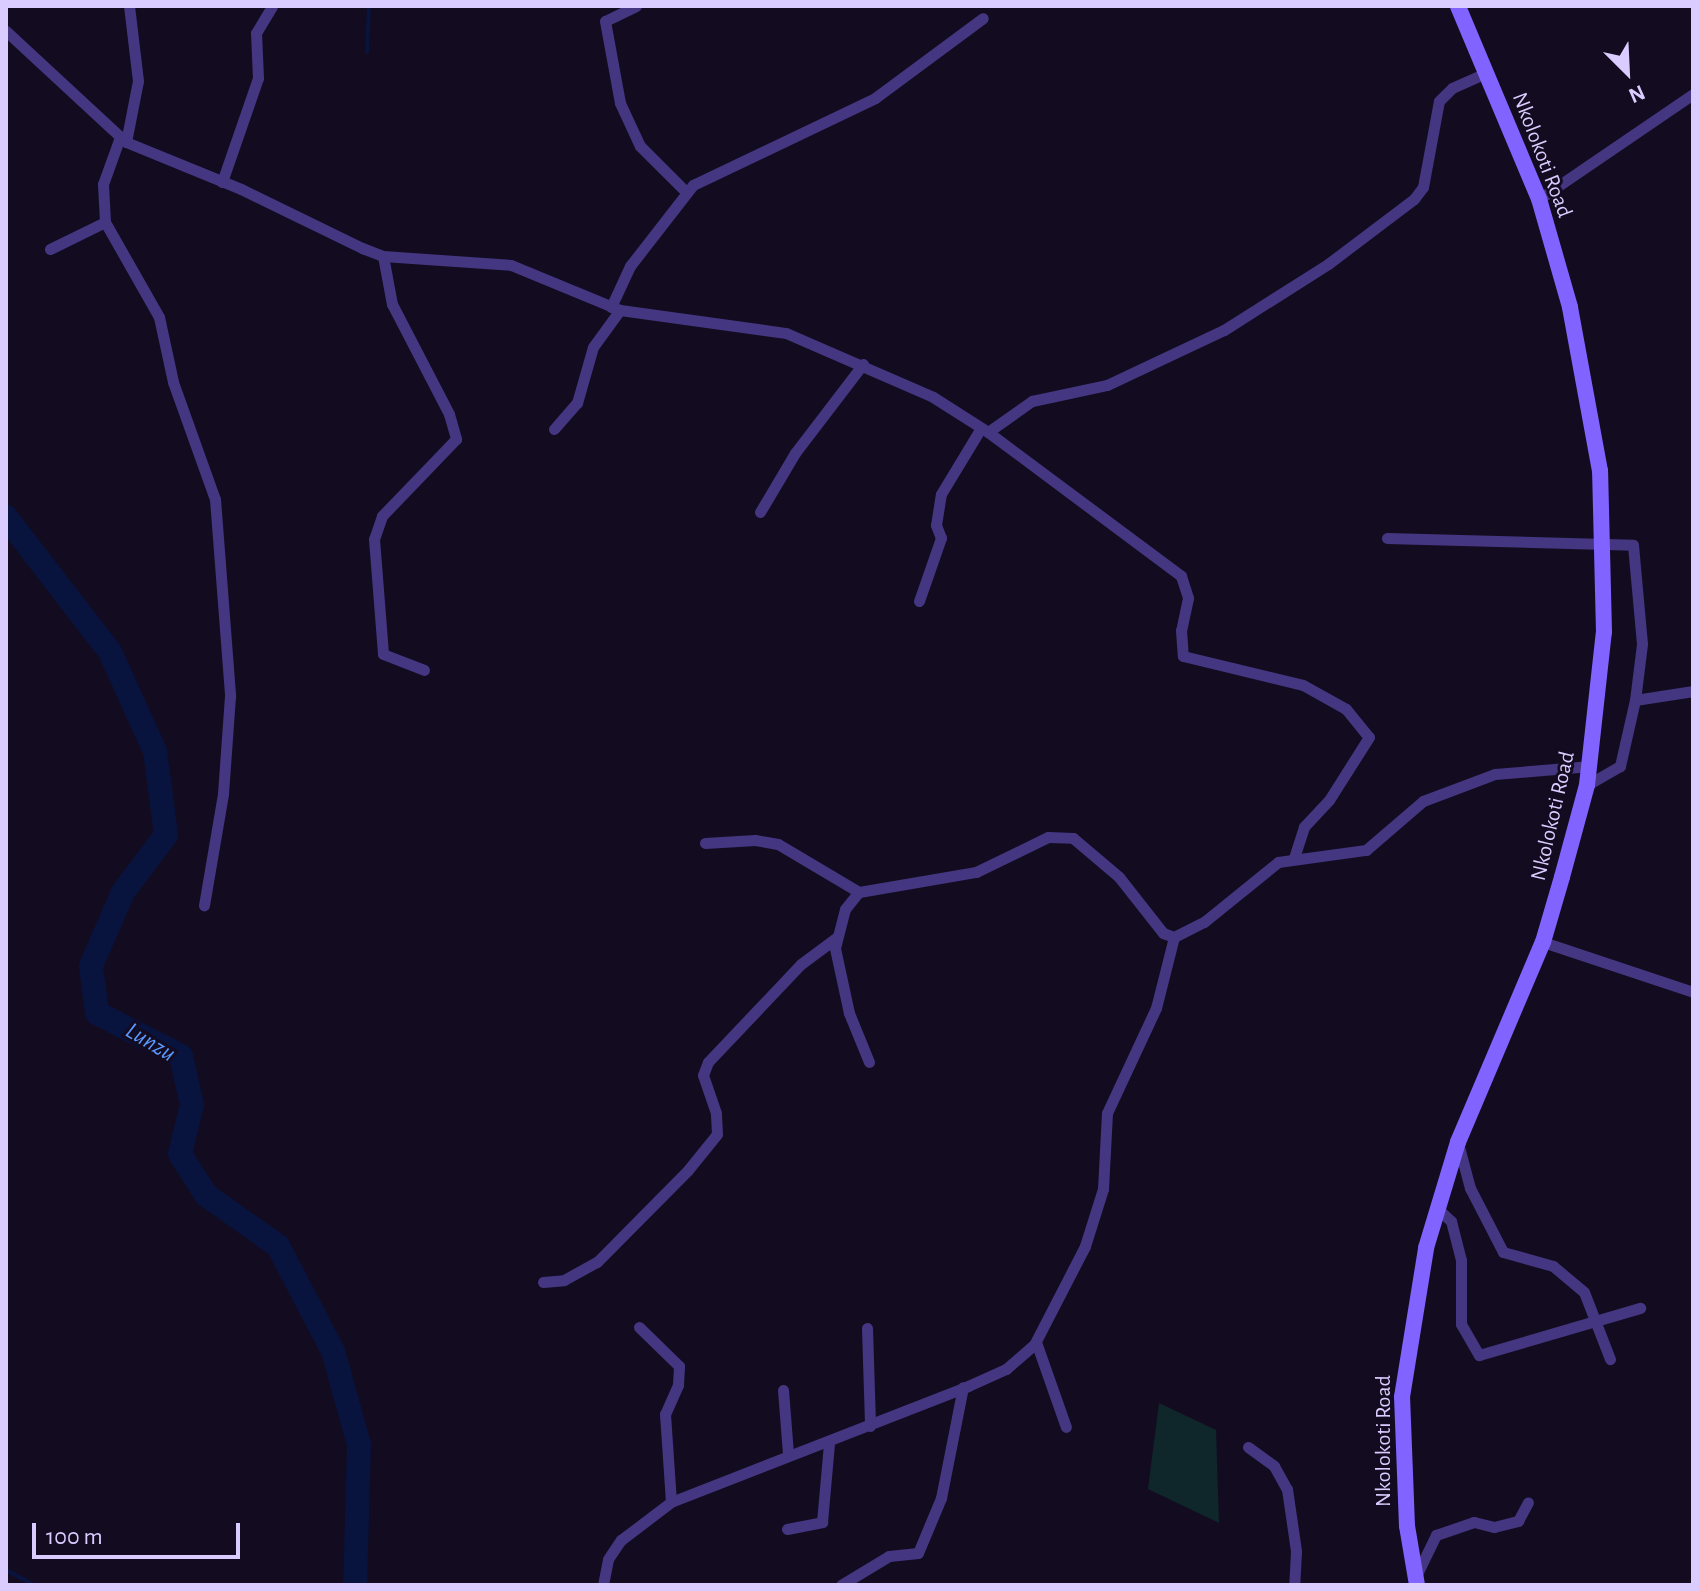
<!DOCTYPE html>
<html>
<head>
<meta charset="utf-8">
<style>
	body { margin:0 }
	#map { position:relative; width:1699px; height:1591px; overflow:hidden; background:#130c21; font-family:"Alegreya Sans",sans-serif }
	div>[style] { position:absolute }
	.green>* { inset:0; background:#0f272b }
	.stream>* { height:4px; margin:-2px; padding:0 2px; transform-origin:2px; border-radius:2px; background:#08133e }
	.river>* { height:24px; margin:-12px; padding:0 12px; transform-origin:12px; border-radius:12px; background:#08133e }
	.street>* { height:11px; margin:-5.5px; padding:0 5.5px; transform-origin:5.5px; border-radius:5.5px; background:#453681 }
	.secondary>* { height:16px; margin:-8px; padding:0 8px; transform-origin:8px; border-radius:8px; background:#8163ff }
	span { translate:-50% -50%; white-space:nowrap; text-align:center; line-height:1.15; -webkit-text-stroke:6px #130c21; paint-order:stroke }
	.street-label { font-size:22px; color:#daccff }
	.water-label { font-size:24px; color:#5a98ff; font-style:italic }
	.frame { position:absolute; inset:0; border:8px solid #daccff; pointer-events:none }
	.north { position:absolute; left:1587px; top:32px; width:80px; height:80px; -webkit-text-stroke:6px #130c21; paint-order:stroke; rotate:156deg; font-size:22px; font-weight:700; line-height:32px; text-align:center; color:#daccff }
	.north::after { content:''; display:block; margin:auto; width:28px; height:36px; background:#daccff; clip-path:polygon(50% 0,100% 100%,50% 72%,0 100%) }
	.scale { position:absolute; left:32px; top:1523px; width:208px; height:36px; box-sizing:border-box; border:4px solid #daccff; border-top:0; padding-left:10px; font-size:24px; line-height:28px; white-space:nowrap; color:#daccff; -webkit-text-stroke:6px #130c21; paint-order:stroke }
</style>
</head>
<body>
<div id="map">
	<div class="green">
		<div style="clip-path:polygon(1159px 1403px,1216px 1430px,1219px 1523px,1148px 1489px)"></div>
	</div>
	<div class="stream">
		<div style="left:367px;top:52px;width:46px;rotate:-87.5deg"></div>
		<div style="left:6px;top:1570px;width:32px;rotate:28deg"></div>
	</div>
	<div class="river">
		<div style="left:6px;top:517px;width:170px;rotate:52.4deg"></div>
		<div style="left:110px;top:652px;width:109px;rotate:65.6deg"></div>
		<div style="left:155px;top:751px;width:85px;rotate:82.5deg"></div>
		<div style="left:166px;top:835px;width:71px;rotate:127deg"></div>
		<div style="left:123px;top:892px;width:81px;rotate:113.4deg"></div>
		<div style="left:91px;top:966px;width:47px;rotate:82.7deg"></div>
		<div style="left:97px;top:1013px;width:94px;rotate:27.1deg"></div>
		<div style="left:181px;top:1056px;width:50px;rotate:77.3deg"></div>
		<div style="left:192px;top:1105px;width:50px;rotate:103.8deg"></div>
		<div style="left:180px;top:1154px;width:49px;rotate:57.6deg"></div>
		<div style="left:206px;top:1195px;width:88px;rotate:35.3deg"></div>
		<div style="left:278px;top:1246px;width:119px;rotate:62.4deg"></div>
		<div style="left:333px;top:1351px;width:98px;rotate:74.5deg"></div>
		<div style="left:359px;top:1445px;width:140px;rotate:91.6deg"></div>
	</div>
	<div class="street">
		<div style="left:636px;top:6px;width:34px;rotate:154deg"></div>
		<div style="left:605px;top:21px;width:83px;rotate:79.6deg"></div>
		<div style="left:620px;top:103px;width:47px;rotate:65.1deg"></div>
		<div style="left:640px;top:146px;width:65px;rotate:45deg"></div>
		<div style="left:6px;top:31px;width:163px;rotate:42.8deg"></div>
		<div style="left:126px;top:142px;width:124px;rotate:22.2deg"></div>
		<div style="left:241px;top:189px;width:135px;rotate:26deg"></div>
		<div style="left:362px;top:248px;width:22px;rotate:21deg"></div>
		<div style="left:383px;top:256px;width:128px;rotate:4deg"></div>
		<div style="left:511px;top:265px;width:118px;rotate:22.4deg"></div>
		<div style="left:620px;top:310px;width:168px;rotate:7.9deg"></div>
		<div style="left:786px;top:333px;width:160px;rotate:23.5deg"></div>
		<div style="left:933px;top:397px;width:65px;rotate:32.5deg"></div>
		<div style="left:988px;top:432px;width:54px;rotate:-35.2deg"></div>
		<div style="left:1032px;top:401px;width:77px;rotate:-12deg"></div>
		<div style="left:1107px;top:385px;width:129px;rotate:-25.2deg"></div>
		<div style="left:1224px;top:330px;width:123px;rotate:-32.4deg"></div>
		<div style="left:1328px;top:264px;width:108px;rotate:-37.1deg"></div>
		<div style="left:1414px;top:199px;width:15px;rotate:-53deg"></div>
		<div style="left:1423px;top:187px;width:87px;rotate:-79.5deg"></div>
		<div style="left:1439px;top:101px;width:18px;rotate:-45deg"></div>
		<div style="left:1452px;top:88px;width:37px;rotate:-24deg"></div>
		<div style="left:120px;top:137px;width:50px;rotate:109.9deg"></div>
		<div style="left:103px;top:184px;width:38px;rotate:87deg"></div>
		<div style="left:105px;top:222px;width:109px;rotate:60.4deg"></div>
		<div style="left:159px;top:317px;width:66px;rotate:77.8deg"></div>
		<div style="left:173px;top:382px;width:124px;rotate:70.3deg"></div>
		<div style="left:215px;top:499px;width:198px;rotate:85.6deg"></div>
		<div style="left:230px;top:696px;width:98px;rotate:94.1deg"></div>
		<div style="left:223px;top:794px;width:113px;rotate:99.7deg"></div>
		<div style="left:126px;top:142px;width:62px;rotate:-78.9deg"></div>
		<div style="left:138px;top:81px;width:76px;rotate:-96.8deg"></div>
		<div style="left:222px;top:182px;width:110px;rotate:-70.9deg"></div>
		<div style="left:258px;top:78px;width:45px;rotate:-92.5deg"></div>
		<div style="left:256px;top:33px;width:31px;rotate:-59deg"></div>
		<div style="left:1539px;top:199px;width:186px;rotate:-34.3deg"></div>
		<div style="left:50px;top:249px;width:61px;rotate:-26.1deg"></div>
		<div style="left:383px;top:256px;width:49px;rotate:79.4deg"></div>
		<div style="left:392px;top:304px;width:124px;rotate:62.6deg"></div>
		<div style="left:449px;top:414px;width:26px;rotate:74deg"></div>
		<div style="left:456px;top:439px;width:107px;rotate:133.9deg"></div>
		<div style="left:382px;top:516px;width:24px;rotate:109deg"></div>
		<div style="left:374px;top:539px;width:115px;rotate:85.5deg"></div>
		<div style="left:383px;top:654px;width:44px;rotate:21.3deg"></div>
		<div style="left:611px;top:307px;width:45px;rotate:-65.1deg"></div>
		<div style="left:630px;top:266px;width:103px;rotate:-52.1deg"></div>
		<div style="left:693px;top:185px;width:202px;rotate:-25.5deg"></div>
		<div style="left:875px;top:98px;width:134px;rotate:-36.5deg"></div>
		<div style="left:554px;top:429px;width:35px;rotate:-49deg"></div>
		<div style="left:577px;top:403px;width:58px;rotate:-74.1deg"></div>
		<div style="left:593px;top:347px;width:46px;rotate:-53.9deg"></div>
		<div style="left:988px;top:432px;width:241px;rotate:36.7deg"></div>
		<div style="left:1181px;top:576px;width:23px;rotate:72deg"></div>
		<div style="left:1188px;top:598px;width:33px;rotate:102deg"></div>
		<div style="left:1181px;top:630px;width:26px;rotate:86deg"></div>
		<div style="left:1183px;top:656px;width:123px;rotate:13.6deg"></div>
		<div style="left:1303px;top:685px;width:49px;rotate:29.2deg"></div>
		<div style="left:1346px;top:709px;width:36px;rotate:51deg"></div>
		<div style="left:1369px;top:737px;width:75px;rotate:122.4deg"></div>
		<div style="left:1329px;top:800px;width:37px;rotate:133deg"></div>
		<div style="left:1304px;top:827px;width:33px;rotate:108deg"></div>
		<div style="left:760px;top:512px;width:69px;rotate:-59.3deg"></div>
		<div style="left:795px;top:453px;width:112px;rotate:-52.6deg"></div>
		<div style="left:1387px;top:538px;width:246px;rotate:1.6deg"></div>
		<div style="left:1633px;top:545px;width:99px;rotate:84.8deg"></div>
		<div style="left:1642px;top:644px;width:56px;rotate:97.1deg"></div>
		<div style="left:1635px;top:700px;width:68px;rotate:102.8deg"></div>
		<div style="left:1620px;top:766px;width:38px;rotate:150deg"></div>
		<div style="left:919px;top:601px;width:67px;rotate:-70.8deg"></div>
		<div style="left:941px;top:538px;width:14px;rotate:-111deg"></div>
		<div style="left:936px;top:525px;width:31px;rotate:-81deg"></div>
		<div style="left:941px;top:494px;width:77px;rotate:-58.8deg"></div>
		<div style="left:1635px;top:700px;width:59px;rotate:-8.8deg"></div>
		<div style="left:705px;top:843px;width:50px;rotate:-3.4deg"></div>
		<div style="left:755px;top:840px;width:23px;rotate:10deg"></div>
		<div style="left:778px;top:844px;width:94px;rotate:30.7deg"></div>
		<div style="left:1543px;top:942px;width:158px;rotate:18.4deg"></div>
		<div style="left:869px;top:1062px;width:53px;rotate:-112.2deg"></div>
		<div style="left:849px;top:1013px;width:66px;rotate:-102.2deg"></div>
		<div style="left:835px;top:948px;width:40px;rotate:-75.6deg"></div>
		<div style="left:845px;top:909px;width:22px;rotate:-51deg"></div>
		<div style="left:859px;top:892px;width:119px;rotate:-9.7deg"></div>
		<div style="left:976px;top:872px;width:80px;rotate:-25.9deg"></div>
		<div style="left:1048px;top:837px;width:25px;rotate:2deg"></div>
		<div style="left:1073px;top:838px;width:60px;rotate:40.3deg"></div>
		<div style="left:1119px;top:877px;width:71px;rotate:51.8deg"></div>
		<div style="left:1163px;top:933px;width:12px;rotate:20deg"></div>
		<div style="left:1174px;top:937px;width:34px;rotate:-27deg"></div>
		<div style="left:1204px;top:922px;width:95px;rotate:-39deg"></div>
		<div style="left:1278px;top:862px;width:89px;rotate:-7.8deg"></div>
		<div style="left:1366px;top:850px;width:75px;rotate:-40.7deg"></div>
		<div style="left:1423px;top:801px;width:77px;rotate:-20.6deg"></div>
		<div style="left:1495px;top:774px;width:95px;rotate:-4.8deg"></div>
		<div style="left:1458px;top:1143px;width:47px;rotate:75.1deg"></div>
		<div style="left:1470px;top:1188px;width:72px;rotate:62.7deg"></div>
		<div style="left:1503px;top:1252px;width:52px;rotate:15.6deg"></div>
		<div style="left:1553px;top:1266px;width:40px;rotate:40deg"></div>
		<div style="left:1584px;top:1292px;width:72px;rotate:68.8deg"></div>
		<div style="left:1438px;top:1209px;width:18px;rotate:43deg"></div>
		<div style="left:1451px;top:1221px;width:40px;rotate:75.6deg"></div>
		<div style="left:1461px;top:1260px;width:64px;rotate:90deg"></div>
		<div style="left:1461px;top:1324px;width:36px;rotate:60deg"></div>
		<div style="left:1479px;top:1355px;width:168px;rotate:-16.3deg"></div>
		<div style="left:543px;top:1282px;width:21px;rotate:-5deg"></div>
		<div style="left:564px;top:1280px;width:38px;rotate:-29deg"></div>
		<div style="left:597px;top:1262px;width:129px;rotate:-45.3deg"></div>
		<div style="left:688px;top:1170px;width:46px;rotate:-51.1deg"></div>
		<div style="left:717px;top:1134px;width:21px;rotate:-93deg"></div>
		<div style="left:716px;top:1113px;width:40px;rotate:-108.9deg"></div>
		<div style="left:703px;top:1075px;width:14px;rotate:-69deg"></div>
		<div style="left:708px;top:1062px;width:135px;rotate:-46.5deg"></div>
		<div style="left:801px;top:964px;width:44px;rotate:-36.6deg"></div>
		<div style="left:639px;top:1327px;width:56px;rotate:44.3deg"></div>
		<div style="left:679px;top:1366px;width:19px;rotate:93deg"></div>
		<div style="left:678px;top:1385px;width:32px;rotate:114deg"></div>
		<div style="left:665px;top:1414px;width:88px;rotate:86.1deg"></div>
		<div style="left:867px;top:1328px;width:98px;rotate:88.2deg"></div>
		<div style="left:1036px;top:1342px;width:90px;rotate:70.6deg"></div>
		<div style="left:783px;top:1390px;width:64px;rotate:85.5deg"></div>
		<div style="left:1248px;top:1447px;width:32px;rotate:36deg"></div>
		<div style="left:1274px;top:1466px;width:26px;rotate:61deg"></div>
		<div style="left:1287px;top:1489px;width:63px;rotate:81.7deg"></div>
		<div style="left:1296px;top:1551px;width:34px;rotate:93deg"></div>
		<div style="left:787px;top:1529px;width:36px;rotate:-11deg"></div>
		<div style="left:822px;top:1522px;width:79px;rotate:-84.9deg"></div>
		<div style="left:1416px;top:1576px;width:46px;rotate:-64deg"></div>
		<div style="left:1436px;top:1535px;width:40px;rotate:-18.9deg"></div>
		<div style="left:1474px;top:1522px;width:21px;rotate:14deg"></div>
		<div style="left:1494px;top:1527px;width:25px;rotate:-14deg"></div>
		<div style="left:1518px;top:1521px;width:21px;rotate:-62deg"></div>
		<div style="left:603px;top:1585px;width:26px;rotate:-79deg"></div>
		<div style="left:608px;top:1559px;width:23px;rotate:-56deg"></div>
		<div style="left:621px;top:1540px;width:63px;rotate:-37.2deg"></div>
		<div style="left:671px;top:1502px;width:319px;rotate:-21.3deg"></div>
		<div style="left:968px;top:1386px;width:42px;rotate:-24.1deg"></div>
		<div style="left:1006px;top:1369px;width:37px;rotate:-41deg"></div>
		<div style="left:1034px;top:1345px;width:111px;rotate:-62.7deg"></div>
		<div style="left:1085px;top:1246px;width:60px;rotate:-72.5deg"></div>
		<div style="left:1103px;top:1189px;width:76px;rotate:-87deg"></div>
		<div style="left:1107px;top:1113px;width:116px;rotate:-65deg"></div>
		<div style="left:1156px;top:1008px;width:73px;rotate:-75.8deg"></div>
		<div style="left:841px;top:1585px;width:56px;rotate:-31.1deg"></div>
		<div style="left:889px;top:1556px;width:29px;rotate:-6deg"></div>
		<div style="left:918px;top:1553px;width:60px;rotate:-67.3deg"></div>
		<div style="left:941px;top:1498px;width:113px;rotate:-78.8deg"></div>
	</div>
	<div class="secondary">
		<div style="left:1417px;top:1585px;width:60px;rotate:-99.6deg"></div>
		<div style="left:1407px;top:1526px;width:129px;rotate:-92.2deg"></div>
		<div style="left:1402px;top:1397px;width:151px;rotate:-80.8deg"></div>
		<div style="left:1426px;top:1248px;width:111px;rotate:-73.2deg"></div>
		<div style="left:1458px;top:1142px;width:217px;rotate:-67deg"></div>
		<div style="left:1543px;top:942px;width:68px;rotate:-73.7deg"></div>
		<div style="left:1562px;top:877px;width:95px;rotate:-74.8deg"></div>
		<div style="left:1587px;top:785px;width:154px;rotate:-83.7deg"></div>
		<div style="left:1604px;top:632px;width:161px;rotate:-91.4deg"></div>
		<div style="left:1600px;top:471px;width:167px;rotate:-100.4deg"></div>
		<div style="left:1570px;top:307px;width:112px;rotate:-106deg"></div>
		<div style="left:1539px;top:199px;width:209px;rotate:-112.8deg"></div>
	</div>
	<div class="street-label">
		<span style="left:1542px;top:155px;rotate:69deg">Nkolokoti Road</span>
		<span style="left:1553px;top:816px;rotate:-77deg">Nkolokoti Road</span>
		<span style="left:1384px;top:1441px;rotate:-90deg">Nkolokoti Road</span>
	</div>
	<div class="water-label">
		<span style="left:150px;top:1043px;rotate:31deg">Lunzu</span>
	</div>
	<div class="frame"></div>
	<div class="north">N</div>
	<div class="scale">100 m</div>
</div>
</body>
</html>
